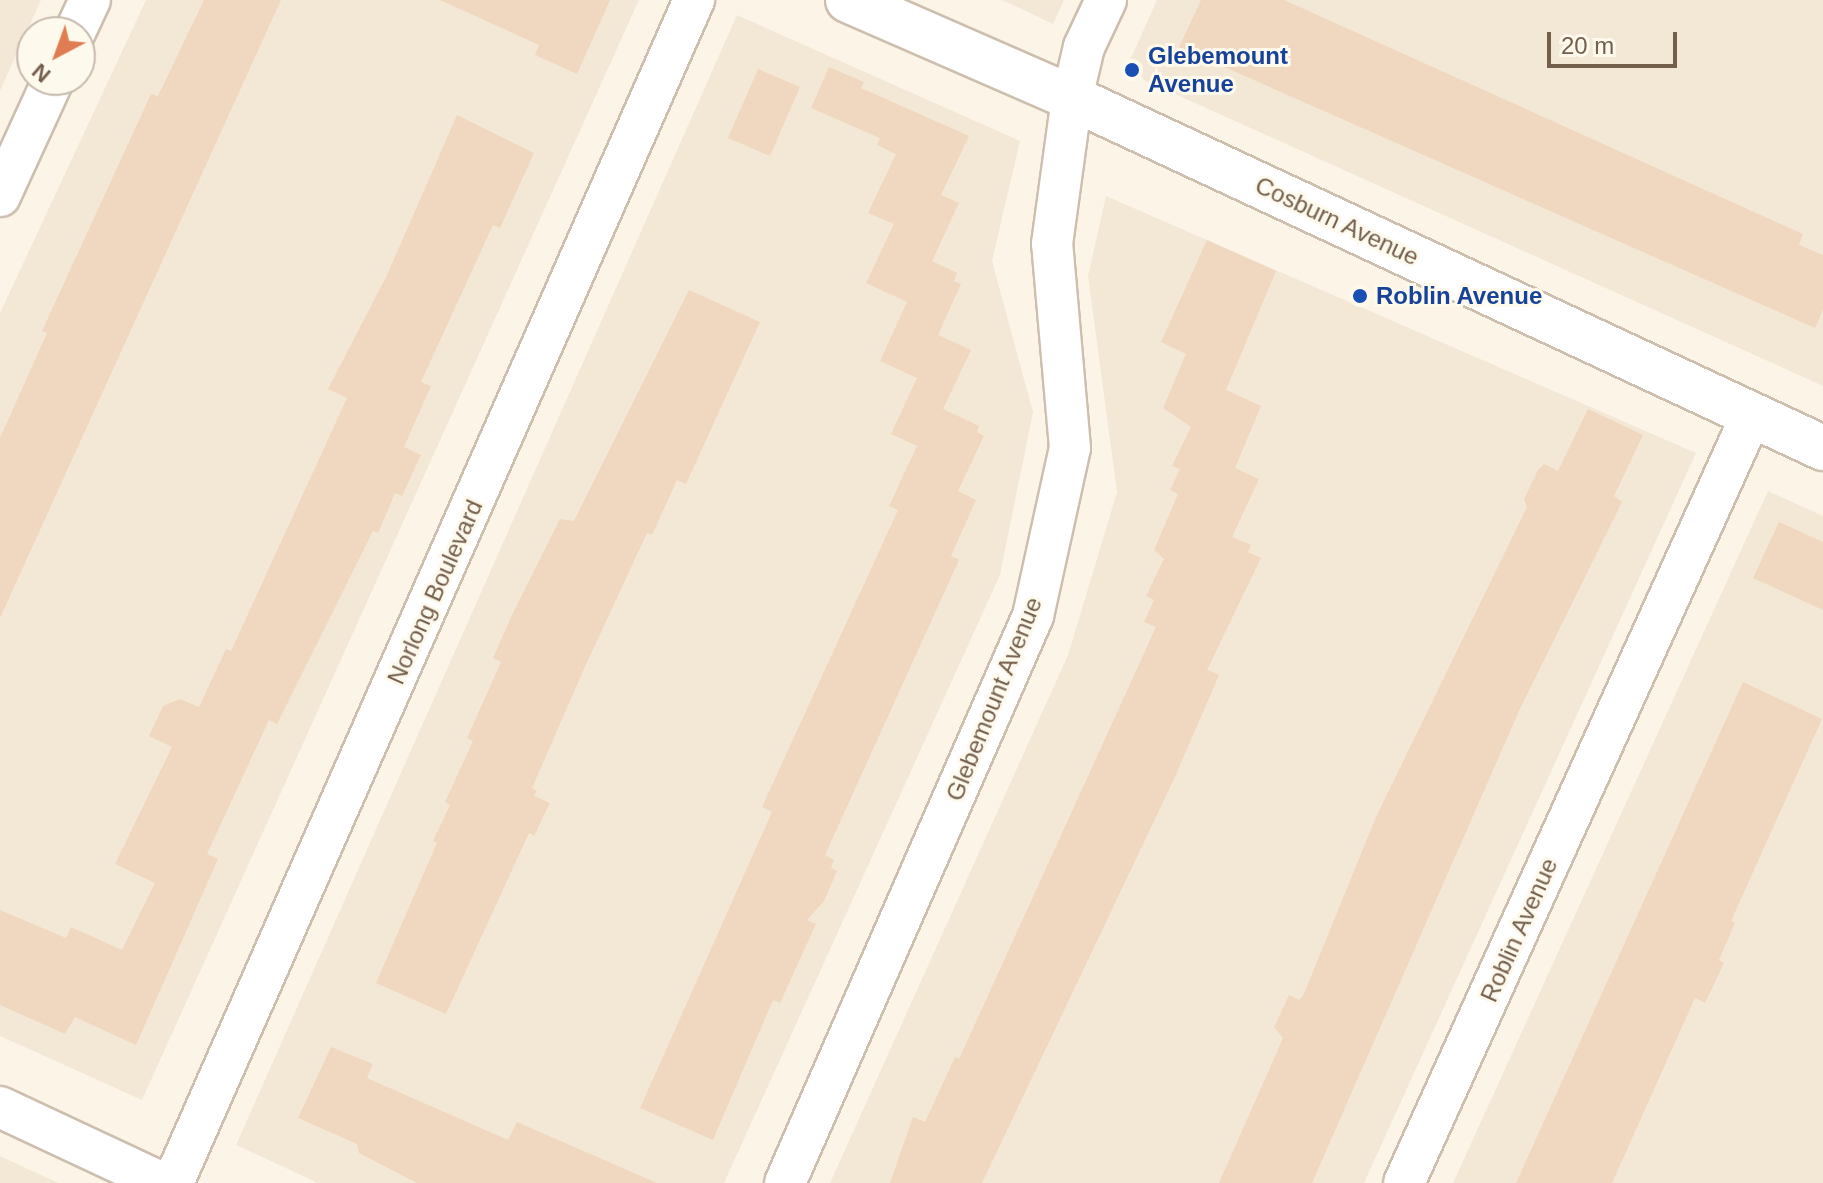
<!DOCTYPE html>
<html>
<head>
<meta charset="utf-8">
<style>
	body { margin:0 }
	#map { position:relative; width:1823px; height:1183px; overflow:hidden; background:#fcf5e7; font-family:Helvetica,sans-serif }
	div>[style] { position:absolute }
	.residential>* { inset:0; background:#f3e8d6 }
	.building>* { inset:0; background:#f0d7c0 }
	.roads { filter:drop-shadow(2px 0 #cdbeae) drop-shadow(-2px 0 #cdbeae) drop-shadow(0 2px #cdbeae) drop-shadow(0 -2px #cdbeae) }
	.street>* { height:40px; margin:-20px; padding:0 20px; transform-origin:20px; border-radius:20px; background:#fff }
	.secondary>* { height:44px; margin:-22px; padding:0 22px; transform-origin:22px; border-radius:22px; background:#fff }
	.dots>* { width:22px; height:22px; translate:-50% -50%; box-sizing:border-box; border:4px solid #fef9ed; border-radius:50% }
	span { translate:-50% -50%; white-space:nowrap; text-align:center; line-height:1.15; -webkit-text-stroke:6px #fef9ed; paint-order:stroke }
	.transit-label { font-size:24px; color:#164399; font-weight:700 }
	.left { translate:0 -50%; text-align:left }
	.street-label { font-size:24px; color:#745e4c }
	.north { position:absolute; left:16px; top:16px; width:80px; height:80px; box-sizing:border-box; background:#fef9ed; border:2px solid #c7bbad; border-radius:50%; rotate:221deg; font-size:22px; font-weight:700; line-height:32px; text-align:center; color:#745e4c }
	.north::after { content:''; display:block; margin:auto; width:28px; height:36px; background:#e07c51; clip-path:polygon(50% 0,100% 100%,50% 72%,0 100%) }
	.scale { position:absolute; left:1547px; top:32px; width:130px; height:36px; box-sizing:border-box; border:4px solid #745e4c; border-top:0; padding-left:10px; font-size:24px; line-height:28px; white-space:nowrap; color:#745e4c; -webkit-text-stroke:6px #fef9ed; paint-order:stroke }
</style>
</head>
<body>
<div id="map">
	<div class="residential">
		<div style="clip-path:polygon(0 0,41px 0,0 91px)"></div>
		<div style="clip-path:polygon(146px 0,639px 0,142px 1100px,0 1036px,0 313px)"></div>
		<div style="clip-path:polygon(1002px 0,1064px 0,1053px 24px)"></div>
		<div style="clip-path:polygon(1157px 0,1823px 0,1823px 386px,1144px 80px,1130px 60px)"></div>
		<div style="clip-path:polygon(737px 15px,1020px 141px,992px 261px,1033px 412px,1000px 575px,724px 1183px,318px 1183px,236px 1145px)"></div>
		<div style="clip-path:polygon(1106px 196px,1696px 453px,1364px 1183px,830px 1183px,1068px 655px,1117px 492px,1088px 276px)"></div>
		<div style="clip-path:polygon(1768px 491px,1823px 516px,1823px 1183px,1453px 1183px)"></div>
		<div style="clip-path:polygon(0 1156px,58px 1183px,0 1183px)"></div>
	</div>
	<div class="building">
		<div style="clip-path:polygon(204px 0,281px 0,0 618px,0 438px,47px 333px,42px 331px,151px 94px,158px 96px)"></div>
		<div style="clip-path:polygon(440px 0,610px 0,577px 74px,535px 55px,539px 45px)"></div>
		<div style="clip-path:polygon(1201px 0,1284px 0,1803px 234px,1799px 245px,1823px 255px,1823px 310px,1815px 328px,1179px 47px)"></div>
		<div style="clip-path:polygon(829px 67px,864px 82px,861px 88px,969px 136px,941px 195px,959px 203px,932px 261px,957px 273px,954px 281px,961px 284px,938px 335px,971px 350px,943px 409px,979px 426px,977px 432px,984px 436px,958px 491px,976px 500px,951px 556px,959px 560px,825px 855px,834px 860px,831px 868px,837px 871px,824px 901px,807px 920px,816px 924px,780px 1003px,773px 1000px,713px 1140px,640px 1108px,772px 812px,762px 807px,898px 510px,889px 506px,917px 446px,891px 434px,917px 378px,880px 361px,907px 302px,866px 283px,894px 224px,868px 213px,896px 154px,877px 145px,880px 138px,811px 108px)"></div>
		<div style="clip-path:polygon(758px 69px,800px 87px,770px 156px,728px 138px)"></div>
		<div style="clip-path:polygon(457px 115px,534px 153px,500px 228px,493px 225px,421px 382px,431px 386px,404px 447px,421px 455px,402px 496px,395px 493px,378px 533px,373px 531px,277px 724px,269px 720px,207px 854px,218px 859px,136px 1045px,75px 1017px,65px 1034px,0 1005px,0 910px,66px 938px,71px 927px,122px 950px,155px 883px,115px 864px,172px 747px,149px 736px,163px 706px,180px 699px,199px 707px,226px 649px,231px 651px,347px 398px,328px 389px,387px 275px)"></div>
		<div style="clip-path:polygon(1207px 240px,1276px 271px,1226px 390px,1261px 406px,1235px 468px,1259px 479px,1232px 537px,1251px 545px,1248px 552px,1261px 558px,1207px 670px,1219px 675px,1174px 779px,982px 1183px,890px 1183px,913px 1117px,925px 1122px,955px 1057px,959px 1059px,1156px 627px,1144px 622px,1154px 600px,1146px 596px,1164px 559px,1154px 550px,1178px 494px,1170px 490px,1180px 469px,1172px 466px,1191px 427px,1163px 408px,1186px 354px,1161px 342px)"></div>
		<div style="clip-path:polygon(689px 290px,760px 322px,686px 484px,677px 480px,652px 535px,647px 533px,584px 669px,532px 788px,537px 791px,534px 796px,550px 803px,534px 836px,529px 833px,446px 1014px,376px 983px,437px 843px,433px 841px,450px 805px,445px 802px,473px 741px,467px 738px,501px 662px,493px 658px,512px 615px,560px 519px,574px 521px)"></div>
		<div style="clip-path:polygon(1588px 409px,1643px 435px,1614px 496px,1622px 502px,1519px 711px,1312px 1183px,1219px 1183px,1283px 1038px,1274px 1027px,1289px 995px,1299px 1000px,1303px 996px,1376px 817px,1527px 507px,1524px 499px,1538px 470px,1544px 464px,1558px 471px)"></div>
		<div style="clip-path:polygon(1779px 522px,1823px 542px,1823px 610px,1753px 578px)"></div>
		<div style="clip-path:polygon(1743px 682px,1822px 719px,1731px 921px,1735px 923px,1719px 960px,1724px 963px,1705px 1003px,1695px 998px,1612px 1183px,1516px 1183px)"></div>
		<div style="clip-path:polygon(331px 1047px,373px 1064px,367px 1078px,508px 1140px,517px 1122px,657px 1183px,417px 1183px,359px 1153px,357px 1144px,298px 1118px)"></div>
	</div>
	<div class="roads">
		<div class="street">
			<div style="left:75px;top:32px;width:35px;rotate:-65deg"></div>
			<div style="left:0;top:196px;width:128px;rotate:-65.4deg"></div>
			<div style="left:0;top:1107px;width:179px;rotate:25.1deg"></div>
			<div style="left:173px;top:1183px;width:1293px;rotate:-66.23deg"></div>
			<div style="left:785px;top:1183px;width:619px;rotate:-66.38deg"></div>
			<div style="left:1033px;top:616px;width:172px;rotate:-77.6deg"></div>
			<div style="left:1070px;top:448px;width:205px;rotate:-95deg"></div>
			<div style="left:1052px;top:244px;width:147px;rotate:-82.2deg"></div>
			<div style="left:1072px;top:98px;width:52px;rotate:-76.8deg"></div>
			<div style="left:1084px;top:47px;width:52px;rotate:-64.9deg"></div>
			<div style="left:1404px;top:1183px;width:844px;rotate:-65.65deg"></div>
		</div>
		<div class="secondary">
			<div style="left:848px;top:0;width:244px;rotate:23.6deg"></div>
			<div style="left:1072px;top:98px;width:829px;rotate:24.99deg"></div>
		</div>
	</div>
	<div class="dots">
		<div style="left:1132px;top:70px;background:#1a4fb4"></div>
		<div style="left:1360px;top:296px;background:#1a4fb4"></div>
	</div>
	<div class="transit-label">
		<span class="left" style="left:1148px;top:70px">Glebemount<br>Avenue</span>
		<span class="left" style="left:1376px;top:296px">Roblin Avenue</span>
	</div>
	<div class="street-label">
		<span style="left:1337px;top:221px;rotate:25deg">Cosburn Avenue</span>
		<span style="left:435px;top:592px;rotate:-66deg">Norlong Boulevard</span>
		<span style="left:994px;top:699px;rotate:-68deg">Glebemount Avenue</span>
		<span style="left:1519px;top:930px;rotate:-66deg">Roblin Avenue</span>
	</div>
	<div class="north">N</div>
	<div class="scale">20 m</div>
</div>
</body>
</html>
